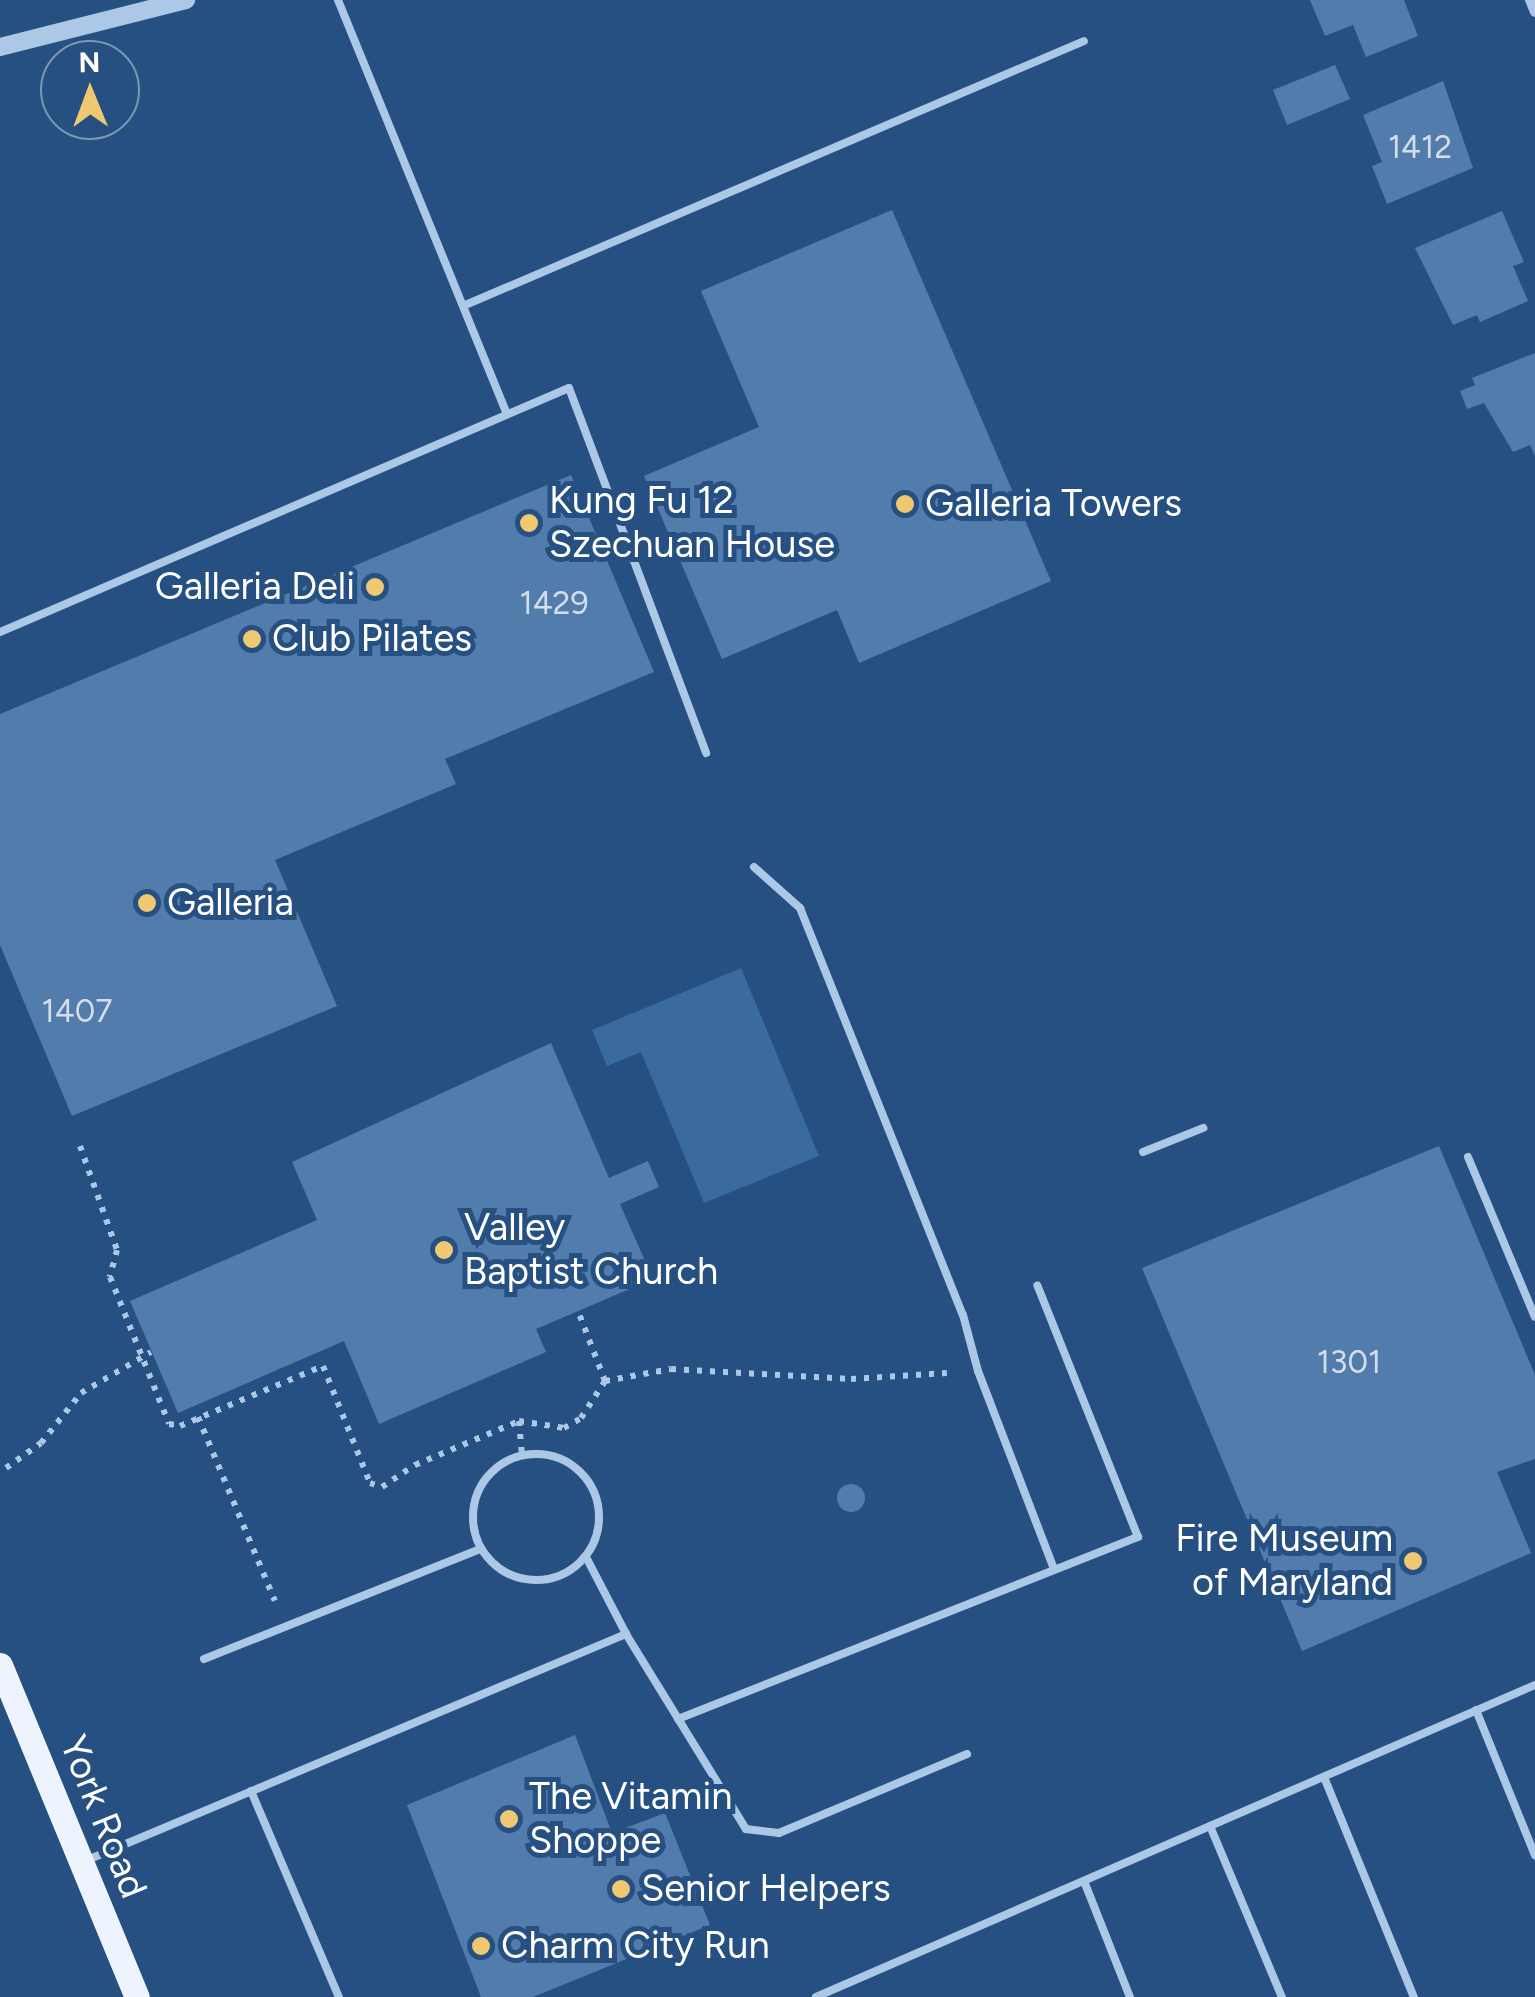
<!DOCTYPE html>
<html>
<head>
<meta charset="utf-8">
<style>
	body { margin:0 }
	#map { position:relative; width:1535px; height:1997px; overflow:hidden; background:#265081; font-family:Figtree,sans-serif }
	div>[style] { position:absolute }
	.green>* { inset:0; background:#3a6a9e }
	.building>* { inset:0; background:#527cab }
	.round { border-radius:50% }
	.path>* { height:6px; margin-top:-3px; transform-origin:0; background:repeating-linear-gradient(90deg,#adc8e6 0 5px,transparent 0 13px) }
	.service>* { height:8px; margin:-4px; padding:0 4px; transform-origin:4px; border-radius:4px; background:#adc8e6 }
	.service>.ring { margin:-4px; padding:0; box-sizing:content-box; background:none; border:8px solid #adc8e6; border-radius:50% }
	.minor>* { height:10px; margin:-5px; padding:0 5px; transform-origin:5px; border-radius:5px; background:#adc8e6 }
	.tertiary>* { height:18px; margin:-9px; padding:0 9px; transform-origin:9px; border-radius:9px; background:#adc8e6 }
	.primary>* { height:25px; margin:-12.5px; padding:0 12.5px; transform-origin:12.5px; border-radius:12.5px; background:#eef4fd }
	.dots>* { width:28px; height:28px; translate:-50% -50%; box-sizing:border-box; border:5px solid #265081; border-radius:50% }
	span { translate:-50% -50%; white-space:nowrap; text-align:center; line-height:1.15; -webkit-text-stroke:10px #265081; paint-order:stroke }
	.number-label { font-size:32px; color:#d4deea }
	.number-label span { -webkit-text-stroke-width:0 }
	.poi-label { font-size:38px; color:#fff }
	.left { translate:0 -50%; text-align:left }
	.right { translate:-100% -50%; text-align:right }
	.street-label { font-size:38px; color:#fff }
	.north { position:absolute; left:40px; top:40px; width:100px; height:100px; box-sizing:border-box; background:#265081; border:2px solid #7d96b3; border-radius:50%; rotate:359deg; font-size:28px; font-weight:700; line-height:40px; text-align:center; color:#fff }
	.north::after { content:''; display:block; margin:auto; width:35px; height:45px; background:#f0c872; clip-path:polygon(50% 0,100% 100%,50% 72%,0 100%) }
</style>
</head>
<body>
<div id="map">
	<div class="green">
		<div style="clip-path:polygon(741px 968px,819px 1156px,704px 1203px,641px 1052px,607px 1066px,592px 1030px)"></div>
	</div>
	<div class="building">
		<div style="clip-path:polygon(1310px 0,1404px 0,1418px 36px,1366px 57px,1353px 25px,1325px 36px)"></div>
		<div style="clip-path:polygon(1335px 65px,1350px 99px,1287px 125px,1273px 90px)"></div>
		<div style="clip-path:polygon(1443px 81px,1473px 168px,1387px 204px,1372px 166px,1382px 162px,1363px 115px)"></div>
		<div style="clip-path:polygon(892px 210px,1051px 581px,859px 663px,837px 610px,722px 659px,644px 476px,759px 427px,701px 291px)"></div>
		<div style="clip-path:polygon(1502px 211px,1524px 262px,1513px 266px,1528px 301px,1480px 322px,1477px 315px,1453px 325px,1415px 248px)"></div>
		<div style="clip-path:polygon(1535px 353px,1535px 456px,1530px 445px,1513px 452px,1484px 403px,1467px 409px,1460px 391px,1475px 385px,1472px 378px)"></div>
		<div style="clip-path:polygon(571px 475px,654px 672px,445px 759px,456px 784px,275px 860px,337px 1006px,72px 1116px,0 945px,0 714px)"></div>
		<div style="clip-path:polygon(551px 1043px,609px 1178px,648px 1161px,659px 1187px,620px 1204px,653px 1279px,536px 1329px,546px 1352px,379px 1424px,344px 1341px,178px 1413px,130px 1301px,317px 1220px,292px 1162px)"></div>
		<div style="clip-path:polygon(1439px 1146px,1535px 1375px,1535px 1459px,1497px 1472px,1531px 1553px,1302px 1651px,1142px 1268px)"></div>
		<div class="round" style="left:837px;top:1484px;width:28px;height:28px"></div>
		<div style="clip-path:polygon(575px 1735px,612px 1833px,665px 1813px,710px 1925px,533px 1997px,481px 1997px,407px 1805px)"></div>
	</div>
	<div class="path">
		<div style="left:80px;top:1146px;width:110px;rotate:70.4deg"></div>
		<div style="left:117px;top:1250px;width:28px;rotate:105deg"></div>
		<div style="left:110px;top:1277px;width:158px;rotate:68.1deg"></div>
		<div style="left:169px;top:1424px;width:11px;rotate:10deg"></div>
		<div style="left:180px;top:1426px;width:155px;rotate:-22.8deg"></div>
		<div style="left:323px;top:1366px;width:126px;rotate:68.1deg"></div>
		<div style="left:370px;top:1483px;width:13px;rotate:18deg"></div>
		<div style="left:382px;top:1487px;width:40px;rotate:-34deg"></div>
		<div style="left:415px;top:1465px;width:113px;rotate:-22.9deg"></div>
		<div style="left:519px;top:1421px;width:46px;rotate:8.8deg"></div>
		<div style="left:564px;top:1428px;width:20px;rotate:-30deg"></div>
		<div style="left:581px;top:1418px;width:44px;rotate:-57deg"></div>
		<div style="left:605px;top:1381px;width:75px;rotate:-111.1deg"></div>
		<div style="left:605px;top:1381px;width:67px;rotate:-10.3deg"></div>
		<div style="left:671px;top:1369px;width:180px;rotate:3.2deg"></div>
		<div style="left:851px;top:1379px;width:96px;rotate:-3.6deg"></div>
		<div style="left:198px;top:1417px;width:199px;rotate:67.3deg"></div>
		<div style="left:519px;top:1421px;width:35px;rotate:85deg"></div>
		<div style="left:6px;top:1468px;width:43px;rotate:-35.5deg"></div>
		<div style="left:41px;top:1443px;width:64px;rotate:-51.3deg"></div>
		<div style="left:81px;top:1393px;width:81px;rotate:-30.4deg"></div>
	</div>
	<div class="service">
		<div style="left:338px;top:0;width:447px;rotate:67.8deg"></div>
		<div style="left:463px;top:306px;width:675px;rotate:-23.11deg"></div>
		<div style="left:0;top:632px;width:619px;rotate:-23.21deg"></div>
		<div style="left:569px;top:388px;width:390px;rotate:69.4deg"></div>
		<div style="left:754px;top:867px;width:62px;rotate:41.7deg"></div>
		<div style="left:800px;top:908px;width:438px;rotate:68.2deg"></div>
		<div style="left:963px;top:1315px;width:58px;rotate:75deg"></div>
		<div style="left:978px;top:1371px;width:212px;rotate:69deg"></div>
		<div style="left:1143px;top:1152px;width:65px;rotate:-21.8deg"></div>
		<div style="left:1468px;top:1157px;width:173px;rotate:67.3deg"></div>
		<div class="ring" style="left:473px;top:1454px;width:118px;height:118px"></div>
		<div style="left:586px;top:1557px;width:87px;rotate:62.5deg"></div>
		<div style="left:204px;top:1659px;width:298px;rotate:-21.7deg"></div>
		<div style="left:1476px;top:1710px;width:157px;rotate:67.9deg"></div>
		<div style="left:678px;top:1719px;width:495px;rotate:-21.6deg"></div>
		<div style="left:1138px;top:1537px;width:271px;rotate:-111.8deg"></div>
		<div style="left:1324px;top:1777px;width:238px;rotate:67.8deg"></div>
		<div style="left:251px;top:1791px;width:224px;rotate:66.9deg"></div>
		<div style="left:1210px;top:1826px;width:186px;rotate:67.2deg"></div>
		<div style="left:85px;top:1861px;width:587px;rotate:-22.76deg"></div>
		<div style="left:626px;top:1634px;width:229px;rotate:58.4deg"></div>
		<div style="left:746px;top:1829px;width:33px;rotate:7deg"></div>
		<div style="left:779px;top:1833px;width:204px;rotate:-22.8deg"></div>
		<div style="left:1084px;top:1881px;width:125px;rotate:68.4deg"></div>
		<div style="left:816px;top:1997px;width:784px;rotate:-23.46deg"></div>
	</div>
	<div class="minor">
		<div style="left:1530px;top:0;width:13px;rotate:67deg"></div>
	</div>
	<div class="tertiary">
		<div style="left:0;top:47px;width:192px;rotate:-14.2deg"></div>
	</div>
	<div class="primary">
		<div style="left:0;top:1665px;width:359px;rotate:67.6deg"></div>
	</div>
	<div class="dots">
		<div style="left:905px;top:504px;background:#f0c872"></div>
		<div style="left:529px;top:523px;background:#f0c872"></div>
		<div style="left:375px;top:587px;background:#f0c872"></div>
		<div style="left:252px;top:639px;background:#f0c872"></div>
		<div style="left:147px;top:903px;background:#f0c872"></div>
		<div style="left:444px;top:1250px;background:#f0c872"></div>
		<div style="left:1413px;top:1561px;background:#f0c872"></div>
		<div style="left:509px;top:1819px;background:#f0c872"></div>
		<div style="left:621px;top:1889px;background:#f0c872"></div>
		<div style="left:481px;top:1946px;background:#f0c872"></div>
	</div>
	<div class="number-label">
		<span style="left:1420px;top:147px">1412</span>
		<span style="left:554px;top:603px">1429</span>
		<span style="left:77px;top:1011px">1407</span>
		<span style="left:1349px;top:1362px">1301</span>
	</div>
	<div class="poi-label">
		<span class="left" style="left:549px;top:523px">Kung Fu 12<br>Szechuan House</span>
		<span class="left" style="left:925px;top:504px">Galleria Towers</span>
		<span class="right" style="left:355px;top:587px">Galleria Deli</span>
		<span class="left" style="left:272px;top:639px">Club Pilates</span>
		<span class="left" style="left:167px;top:903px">Galleria</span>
		<span class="left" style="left:464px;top:1250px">Valley<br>Baptist Church</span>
		<span class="right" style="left:1393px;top:1561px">Fire Museum<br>of Maryland</span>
		<span class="left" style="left:529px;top:1819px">The Vitamin<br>Shoppe</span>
		<span class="left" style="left:641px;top:1889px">Senior Helpers</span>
		<span class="left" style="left:501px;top:1946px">Charm City Run</span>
	</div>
	<div class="street-label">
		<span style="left:103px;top:1817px;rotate:68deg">York Road</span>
	</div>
	<div class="north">N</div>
</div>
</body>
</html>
